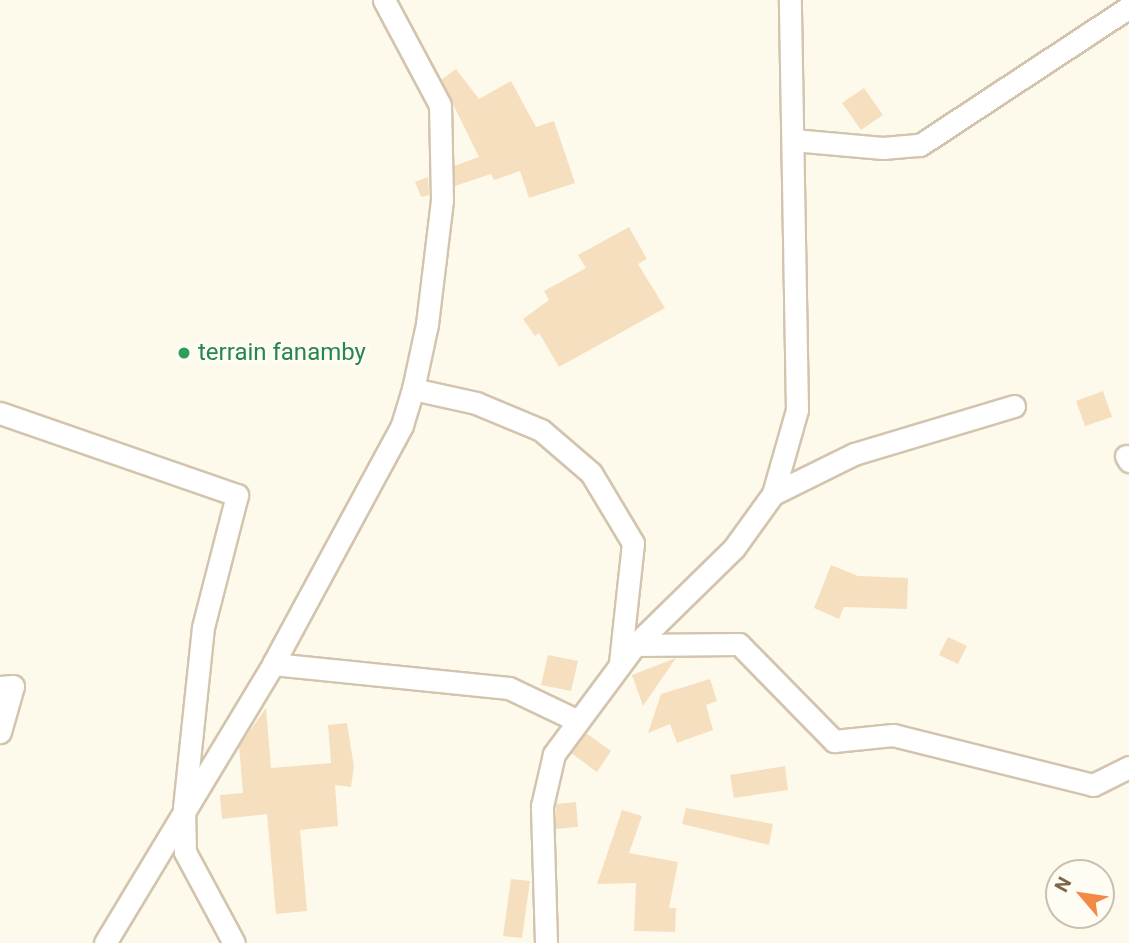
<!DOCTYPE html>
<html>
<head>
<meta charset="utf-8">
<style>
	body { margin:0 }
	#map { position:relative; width:1129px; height:943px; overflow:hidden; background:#fefaeb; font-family:Roboto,sans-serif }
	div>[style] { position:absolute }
	.building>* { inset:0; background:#f6dfbf }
	.roads { filter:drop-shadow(2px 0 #d3c4ae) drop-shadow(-2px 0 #d3c4ae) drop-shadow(0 2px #d3c4ae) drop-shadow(0 -2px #d3c4ae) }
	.street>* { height:21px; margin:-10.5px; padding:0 10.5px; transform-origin:10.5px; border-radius:10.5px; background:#fff }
	.dots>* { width:19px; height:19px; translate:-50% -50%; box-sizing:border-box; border:4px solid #fffcf3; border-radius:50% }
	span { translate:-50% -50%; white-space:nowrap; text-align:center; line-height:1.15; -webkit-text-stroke:7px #fffcf3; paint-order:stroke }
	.leisure-label { font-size:24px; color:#27864d }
	.left { translate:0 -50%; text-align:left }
	.north { position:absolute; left:1045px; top:859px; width:70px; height:70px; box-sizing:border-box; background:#fffcf3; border:2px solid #cbc0af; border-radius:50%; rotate:299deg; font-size:19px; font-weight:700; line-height:28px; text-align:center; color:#7d654a }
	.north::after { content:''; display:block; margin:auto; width:24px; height:32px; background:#f28a46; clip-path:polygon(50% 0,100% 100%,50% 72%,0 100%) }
</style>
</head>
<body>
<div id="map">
	<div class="building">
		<div style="clip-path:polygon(456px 69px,479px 99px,511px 81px,536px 127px,554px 121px,575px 183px,529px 198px,520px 171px,494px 180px,491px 174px,455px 186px,454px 166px,479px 157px,441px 80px)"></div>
		<div style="clip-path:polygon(864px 88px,883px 115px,861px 130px,842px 103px)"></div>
		<div style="clip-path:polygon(428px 177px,429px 195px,421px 197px,415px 182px)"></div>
		<div style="clip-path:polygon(629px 227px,647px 259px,638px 264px,665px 308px,559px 367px,539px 333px,535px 336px,523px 319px,549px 300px,544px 291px,586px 268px,578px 255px)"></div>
		<div style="clip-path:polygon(1103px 391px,1112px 417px,1085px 426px,1076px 401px)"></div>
		<div style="clip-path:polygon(831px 565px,858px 576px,908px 578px,907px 609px,844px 607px,839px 619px,814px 608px)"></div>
		<div style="clip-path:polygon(948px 637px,967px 646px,958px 664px,939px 655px)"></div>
		<div style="clip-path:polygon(548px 655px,578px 661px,571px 691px,541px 685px)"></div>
		<div style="clip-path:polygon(676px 658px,643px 706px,632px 675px)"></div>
		<div style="clip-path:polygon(710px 679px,717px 701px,706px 705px,713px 730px,677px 743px,670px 724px,648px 733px,661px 694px)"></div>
		<div style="clip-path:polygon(266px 708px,271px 768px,331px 763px,328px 725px,347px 723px,354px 767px,351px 787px,335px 785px,338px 826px,300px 830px,307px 911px,276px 914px,267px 814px,222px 819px,220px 795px,243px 793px,239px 746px)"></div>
		<div style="clip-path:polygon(586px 733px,611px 751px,597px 772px,571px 753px)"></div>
		<div style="clip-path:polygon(785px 766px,788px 790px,734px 798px,730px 775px)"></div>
		<div style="clip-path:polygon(576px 802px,578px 827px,556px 829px,556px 804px)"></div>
		<div style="clip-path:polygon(686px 808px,773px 824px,769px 845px,682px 824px)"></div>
		<div style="clip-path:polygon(622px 810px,642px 816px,629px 853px,678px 862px,669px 908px,676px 908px,675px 932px,634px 931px,636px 883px,597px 884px)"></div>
		<div style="clip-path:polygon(511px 879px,530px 881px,522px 938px,503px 936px)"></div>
	</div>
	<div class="roads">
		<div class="street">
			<div style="left:793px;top:140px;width:90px;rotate:5.1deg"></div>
			<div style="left:883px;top:148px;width:37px;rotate:-5deg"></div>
			<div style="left:920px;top:145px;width:250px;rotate:-33.4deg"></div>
			<div style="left:413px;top:389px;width:65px;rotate:12.5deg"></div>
			<div style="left:476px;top:403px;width:70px;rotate:22.6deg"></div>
			<div style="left:541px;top:430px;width:66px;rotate:40.7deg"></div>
			<div style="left:591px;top:473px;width:82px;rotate:59deg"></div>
			<div style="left:633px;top:543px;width:121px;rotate:96.2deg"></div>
			<div style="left:0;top:413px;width:251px;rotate:19.1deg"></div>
			<div style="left:237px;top:495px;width:136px;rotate:104.4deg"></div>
			<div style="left:203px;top:627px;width:182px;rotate:96deg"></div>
			<div style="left:184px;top:808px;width:44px;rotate:88.7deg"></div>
			<div style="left:185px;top:852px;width:103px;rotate:61.7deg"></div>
			<div style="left:1126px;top:456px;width:6px;rotate:59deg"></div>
			<div style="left:773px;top:494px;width:90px;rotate:-26.3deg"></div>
			<div style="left:854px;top:454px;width:167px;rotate:-16.7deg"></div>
			<div style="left:635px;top:645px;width:104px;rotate:-0.6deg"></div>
			<div style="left:739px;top:644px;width:136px;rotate:45.6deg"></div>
			<div style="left:834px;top:741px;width:59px;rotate:-5.8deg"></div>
			<div style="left:893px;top:735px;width:206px;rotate:14deg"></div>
			<div style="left:1093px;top:785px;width:40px;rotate:-26.6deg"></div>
			<div style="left:273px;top:664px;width:237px;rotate:5.8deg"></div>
			<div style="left:509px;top:688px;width:76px;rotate:25.6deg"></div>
			<div style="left:0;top:687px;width:13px;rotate:-4deg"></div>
			<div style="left:13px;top:686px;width:48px;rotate:105.8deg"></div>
			<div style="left:105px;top:943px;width:326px;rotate:-58.9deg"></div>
			<div style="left:273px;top:664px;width:272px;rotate:-61.6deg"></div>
			<div style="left:402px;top:425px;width:38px;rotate:-73deg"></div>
			<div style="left:413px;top:389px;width:66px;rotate:-77.8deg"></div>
			<div style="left:427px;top:324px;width:125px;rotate:-83.1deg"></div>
			<div style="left:442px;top:200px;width:95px;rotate:-91.2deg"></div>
			<div style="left:440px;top:105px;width:119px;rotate:-118.1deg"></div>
			<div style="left:546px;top:943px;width:137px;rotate:-91.7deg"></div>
			<div style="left:542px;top:806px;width:53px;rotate:-77deg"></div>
			<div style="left:554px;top:754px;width:136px;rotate:-53.4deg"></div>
			<div style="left:635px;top:645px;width:139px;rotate:-44.4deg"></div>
			<div style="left:734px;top:548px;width:67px;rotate:-54.2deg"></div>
			<div style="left:773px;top:494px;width:87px;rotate:-74.1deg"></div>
			<div style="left:797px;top:410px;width:410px;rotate:-91deg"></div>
		</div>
	</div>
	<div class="dots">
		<div style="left:184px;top:353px;background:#2e9e5b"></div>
	</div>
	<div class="leisure-label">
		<span class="left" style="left:198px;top:353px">terrain fanamby</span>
	</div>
	<div class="north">N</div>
</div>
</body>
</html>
